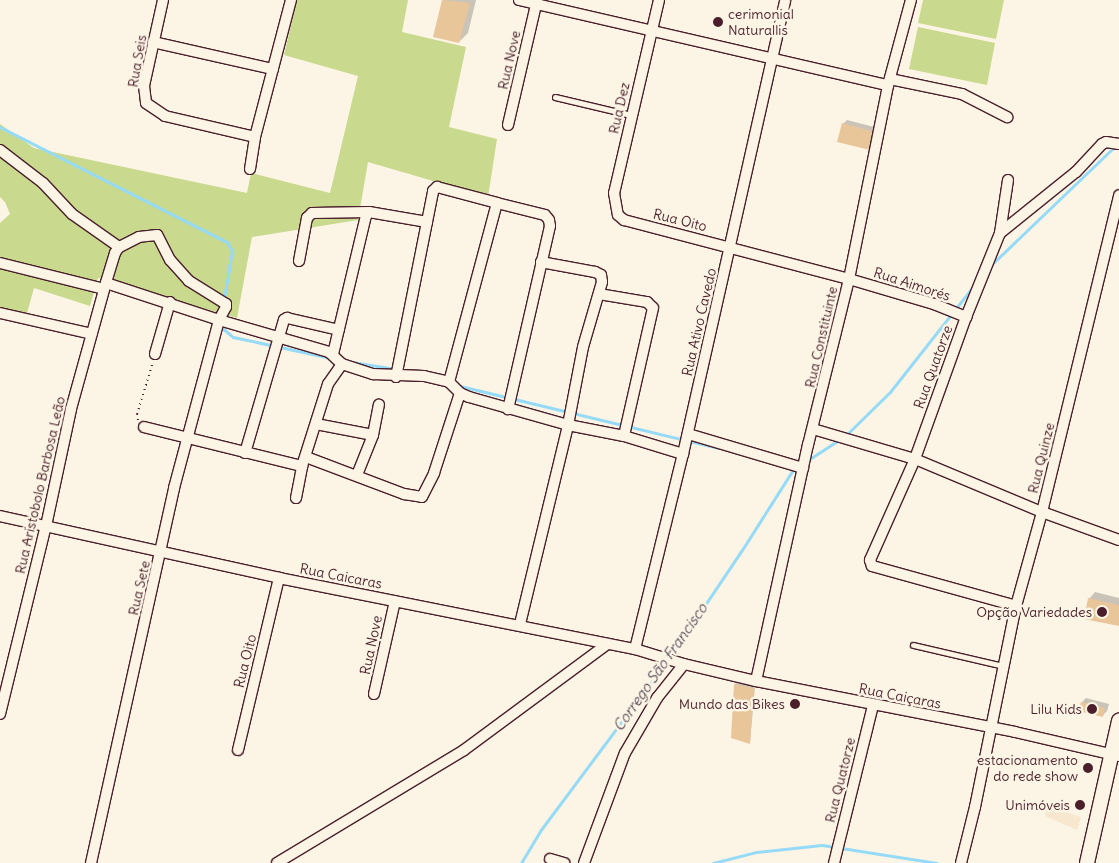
<!DOCTYPE html>
<html>
<head>
<meta charset="utf-8">
<style>
	body { margin:0 }
	#map { position:relative; width:1119px; height:863px; overflow:hidden; background:#fcf5e5; font-family:Delius,sans-serif }
	div>[style] { position:absolute }
	.built>* { inset:0; background:#f6e7ce }
	.green>* { inset:0; background:#c9d98d }
	.shadow>* { inset:0; background:#0003 }
	.stream>* { height:3px; margin:-1.5px; padding:0 1.5px; transform-origin:1.5px; border-radius:1.5px; background:#95daf7 }
	.building>* { inset:0; background:#e9c59a }
	.path>* { height:2px; margin-top:-1px; transform-origin:0; background:repeating-linear-gradient(90deg,#4a1f2b 0 1px,transparent 0 5px) }
	.roads { filter:drop-shadow(1px 0 #4a1f2b) drop-shadow(-1px 0 #4a1f2b) drop-shadow(0 1px #4a1f2b) drop-shadow(0 -1px #4a1f2b) }
	.service>* { height:5px; margin:-2.5px; padding:0 2.5px; transform-origin:2.5px; border-radius:2.5px; background:#fcf5e5 }
	.minor>* { height:10px; margin:-5px; padding:0 5px; transform-origin:5px; border-radius:5px; background:#fcf5e5 }
	.tertiary>* { height:14px; margin:-7px; padding:0 7px; transform-origin:7px; border-radius:7px; background:#fcf5e5 }
	.dots>* { width:14px; height:14px; translate:-50% -50%; box-sizing:border-box; border:2px solid #fcf5e5; border-radius:50% }
	span { translate:-50% -50%; white-space:nowrap; text-align:center; line-height:1.15; -webkit-text-stroke:5px #fcf5e5; paint-order:stroke }
	.poi-label { font-size:14px; color:#4a1f2b }
	.left { translate:0 -50%; text-align:left }
	.right { translate:-100% -50%; text-align:right }
	.street-label { font-size:14px; color:#4a1f2b }
	.water-label { font-size:15px; color:#5d4e5e; font-style:italic }
</style>
</head>
<body>
<div id="map">
	<div class="built">
		<div style="clip-path:polygon(1047px 806px,1081px 817px,1077px 830px,1045px 816px)"></div>
	</div>
	<div class="green">
		<div style="clip-path:polygon(297px 0,408px 0,402px 32px,466px 47px,449px 127px,497px 139px,488px 197px,368px 162px,358px 220px,252px 237px,237px 318px,98px 278px,90px 306px,34px 288px,24px 324px,0 318px,0 223px,10px 214px,5px 202px,0 197px,0 124px,34px 148px,247px 193px,251px 173px,330px 193px,358px 76px,284px 55px)"></div>
		<div style="clip-path:polygon(923px 0,1004px 0,996px 39px,918px 23px)"></div>
		<div style="clip-path:polygon(918px 27px,995px 43px,987px 85px,909px 69px)"></div>
	</div>
	<div class="shadow">
		<div style="clip-path:polygon(444px 0,476px 0,468px 33px,459px 42px,434px 36px)"></div>
		<div style="clip-path:polygon(847px 120px,878px 128px,870px 149px,843px 124px)"></div>
		<div style="clip-path:polygon(1095px 592px,1119px 598px,1119px 625px,1089px 599px)"></div>
		<div style="clip-path:polygon(736px 683px,755px 686px,750px 742px,735px 685px)"></div>
		<div style="clip-path:polygon(1086px 698px,1109px 704px,1107px 711px,1103px 715px,1082px 702px)"></div>
	</div>
	<div class="stream">
		<div style="left:0;top:127px;width:254px;rotate:26.9deg"></div>
		<div style="left:227px;top:242px;width:10px;rotate:61deg"></div>
		<div style="left:232px;top:251px;width:49px;rotate:99.5deg"></div>
		<div style="left:990px;top:266px;width:173px;rotate:-43.8deg"></div>
		<div style="left:221px;top:327px;width:16px;rotate:40deg"></div>
		<div style="left:233px;top:337px;width:100px;rotate:12.1deg"></div>
		<div style="left:352px;top:362px;width:44px;rotate:9.2deg"></div>
		<div style="left:460px;top:386px;width:266px;rotate:13.5deg"></div>
		<div style="left:844px;top:437px;width:64px;rotate:-44.4deg"></div>
		<div style="left:890px;top:392px;width:137px;rotate:-51.8deg"></div>
		<div style="left:808px;top:460px;width:37px;rotate:-33deg"></div>
		<div style="left:670px;top:657px;width:129px;rotate:-56.1deg"></div>
		<div style="left:742px;top:550px;width:97px;rotate:-57.6deg"></div>
		<div style="left:521px;top:863px;width:37px;rotate:-59deg"></div>
		<div style="left:540px;top:831px;width:211px;rotate:-53.3deg"></div>
		<div style="left:713px;top:863px;width:44px;rotate:-14.3deg"></div>
		<div style="left:756px;top:852px;width:66px;rotate:-6.1deg"></div>
		<div style="left:822px;top:845px;width:116px;rotate:8.9deg"></div>
	</div>
	<div class="building">
		<div style="clip-path:polygon(442px 0,470px 3px,459px 43px,433px 37px)"></div>
		<div style="clip-path:polygon(842px 123px,875px 132px,870px 150px,837px 142px)"></div>
		<div style="clip-path:polygon(1088px 598px,1119px 605px,1119px 626px,1084px 619px)"></div>
		<div style="clip-path:polygon(734px 684px,754px 688px,750px 744px,731px 738px)"></div>
		<div style="clip-path:polygon(1081px 702px,1105px 708px,1103px 717px,1078px 711px)"></div>
	</div>
	<div class="path">
		<div style="left:138px;top:420px;width:6px;rotate:-99deg"></div>
		<div style="left:137px;top:414px;width:54px;rotate:-72.9deg"></div>
	</div>
	<div class="roads">
		<div class="service">
			<div style="left:555px;top:97px;width:78px;rotate:13.3deg"></div>
			<div style="left:913px;top:645px;width:92px;rotate:13.1deg"></div>
		</div>
		<div class="minor">
			<div style="left:163px;top:0;width:88px;rotate:102.5deg"></div>
			<div style="left:144px;top:86px;width:17px;rotate:83deg"></div>
			<div style="left:146px;top:103px;width:23px;rotate:34deg"></div>
			<div style="left:165px;top:116px;width:92px;rotate:13.1deg"></div>
			<div style="left:519px;top:0;width:379px;rotate:13deg"></div>
			<div style="left:659px;top:0;width:198px;rotate:103.1deg"></div>
			<div style="left:614px;top:193px;width:22px;rotate:80deg"></div>
			<div style="left:618px;top:215px;width:8px;rotate:40deg"></div>
			<div style="left:624px;top:220px;width:233px;rotate:14.7deg"></div>
			<div style="left:849px;top:279px;width:89px;rotate:16.4deg"></div>
			<div style="left:934px;top:304px;width:35px;rotate:22deg"></div>
			<div style="left:153px;top:42px;width:123px;rotate:12.7deg"></div>
			<div style="left:890px;top:79px;width:74px;rotate:11.8deg"></div>
			<div style="left:962px;top:94px;width:51px;rotate:27.1deg"></div>
			<div style="left:508px;top:125px;width:128px;rotate:-76.9deg"></div>
			<div style="left:0;top:150px;width:54px;rotate:37.5deg"></div>
			<div style="left:43px;top:183px;width:42px;rotate:46.9deg"></div>
			<div style="left:72px;top:214px;width:57px;rotate:35.1deg"></div>
			<div style="left:250px;top:169px;width:32px;rotate:-81deg"></div>
			<div style="left:255px;top:137px;width:142px;rotate:-75.3deg"></div>
			<div style="left:1008px;top:180px;width:54px;rotate:98.6deg"></div>
			<div style="left:1000px;top:233px;width:91px;rotate:112deg"></div>
			<div style="left:966px;top:317px;width:151px;rotate:109.8deg"></div>
			<div style="left:915px;top:459px;width:111px;rotate:114deg"></div>
			<div style="left:870px;top:560px;width:6px;rotate:72deg"></div>
			<div style="left:872px;top:566px;width:149px;rotate:15.5deg"></div>
			<div style="left:1000px;top:233px;width:97px;rotate:-38.8deg"></div>
			<div style="left:1076px;top:172px;width:38px;rotate:-47deg"></div>
			<div style="left:1102px;top:144px;width:4px;rotate:-27deg"></div>
			<div style="left:1106px;top:142px;width:13px;rotate:9deg"></div>
			<div style="left:299px;top:261px;width:44px;rotate:-79.5deg"></div>
			<div style="left:307px;top:218px;width:7px;rotate:-45deg"></div>
			<div style="left:312px;top:213px;width:57px;rotate:-1deg"></div>
			<div style="left:0;top:263px;width:107px;rotate:14deg"></div>
			<div style="left:599px;top:294px;width:49px;rotate:9.5deg"></div>
			<div style="left:647px;top:302px;width:8px;rotate:45deg"></div>
			<div style="left:653px;top:308px;width:131px;rotate:102.8deg"></div>
			<div style="left:0;top:313px;width:94px;rotate:12.9deg"></div>
			<div style="left:155px;top:354px;width:54px;rotate:-73.9deg"></div>
			<div style="left:333px;top:354px;width:142px;rotate:-76.6deg"></div>
			<div style="left:366px;top:216px;width:5px;rotate:-53deg"></div>
			<div style="left:369px;top:212px;width:59px;rotate:9.8deg"></div>
			<div style="left:396px;top:377px;width:190px;rotate:-78.7deg"></div>
			<div style="left:433px;top:191px;width:6px;rotate:-45deg"></div>
			<div style="left:437px;top:187px;width:62px;rotate:14.9deg"></div>
			<div style="left:449px;top:382px;width:185px;rotate:-75deg"></div>
			<div style="left:497px;top:203px;width:49px;rotate:14deg"></div>
			<div style="left:545px;top:215px;width:6px;rotate:51deg"></div>
			<div style="left:549px;top:220px;width:6px;rotate:81deg"></div>
			<div style="left:550px;top:226px;width:188px;rotate:102.9deg"></div>
			<div style="left:316px;top:424px;width:58px;rotate:10.9deg"></div>
			<div style="left:144px;top:427px;width:163px;rotate:13.9deg"></div>
			<div style="left:813px;top:429px;width:106px;rotate:16.4deg"></div>
			<div style="left:915px;top:459px;width:138px;rotate:22.7deg"></div>
			<div style="left:1042px;top:512px;width:82px;rotate:20deg"></div>
			<div style="left:688px;top:434px;width:120px;rotate:16.5deg"></div>
			<div style="left:245px;top:453px;width:139px;rotate:-73.7deg"></div>
			<div style="left:284px;top:320px;width:4px;rotate:-34deg"></div>
			<div style="left:287px;top:318px;width:53px;rotate:13deg"></div>
			<div style="left:306px;top:457px;width:105px;rotate:20.7deg"></div>
			<div style="left:404px;top:494px;width:18px;rotate:9deg"></div>
			<div style="left:422px;top:497px;width:27px;rotate:-63deg"></div>
			<div style="left:434px;top:473px;width:84px;rotate:-72deg"></div>
			<div style="left:357px;top:475px;width:43px;rotate:-68.2deg"></div>
			<div style="left:373px;top:435px;width:31px;rotate:-79deg"></div>
			<div style="left:296px;top:498px;width:33px;rotate:-79deg"></div>
			<div style="left:302px;top:466px;width:86px;rotate:-72.4deg"></div>
			<div style="left:328px;top:384px;width:24px;rotate:-55deg"></div>
			<div style="left:342px;top:364px;width:33px;rotate:18deg"></div>
			<div style="left:373px;top:374px;width:51px;rotate:2.2deg"></div>
			<div style="left:424px;top:376px;width:26px;rotate:13deg"></div>
			<div style="left:449px;top:382px;width:16px;rotate:45deg"></div>
			<div style="left:460px;top:393px;width:10px;rotate:24deg"></div>
			<div style="left:469px;top:397px;width:103px;rotate:15.8deg"></div>
			<div style="left:568px;top:425px;width:57px;rotate:11.1deg"></div>
			<div style="left:624px;top:436px;width:62px;rotate:17deg"></div>
			<div style="left:0;top:516px;width:286px;rotate:12.5deg"></div>
			<div style="left:279px;top:578px;width:363px;rotate:11.3deg"></div>
			<div style="left:635px;top:649px;width:51px;rotate:17deg"></div>
			<div style="left:684px;top:664px;width:74px;rotate:13.3deg"></div>
			<div style="left:756px;top:681px;width:264px;rotate:11.1deg"></div>
			<div style="left:1015px;top:732px;width:107px;rotate:13deg"></div>
			<div style="left:520px;top:624px;width:205px;rotate:-76.4deg"></div>
			<div style="left:568px;top:425px;width:79px;rotate:-79.1deg"></div>
			<div style="left:583px;top:347px;width:68px;rotate:-73.7deg"></div>
			<div style="left:602px;top:282px;width:7px;rotate:-98deg"></div>
			<div style="left:601px;top:275px;width:7px;rotate:-153deg"></div>
			<div style="left:595px;top:272px;width:55px;rotate:-169.5deg"></div>
			<div style="left:635px;top:649px;width:201px;rotate:-76.2deg"></div>
			<div style="left:683px;top:454px;width:465px;rotate:-77.3deg"></div>
			<div style="left:756px;top:681px;width:242px;rotate:-77.6deg"></div>
			<div style="left:808px;top:445px;width:171px;rotate:-76.1deg"></div>
			<div style="left:849px;top:279px;width:198px;rotate:-78.6deg"></div>
			<div style="left:888px;top:85px;width:88px;rotate:-74.9deg"></div>
			<div style="left:374px;top:694px;width:95px;rotate:-77.3deg"></div>
			<div style="left:0;top:714px;width:194px;rotate:-76.3deg"></div>
			<div style="left:46px;top:526px;width:120px;rotate:-77.9deg"></div>
			<div style="left:71px;top:409px;width:131px;rotate:-74.5deg"></div>
			<div style="left:106px;top:283px;width:119px;rotate:18.1deg"></div>
			<div style="left:219px;top:320px;width:115px;rotate:16.2deg"></div>
			<div style="left:329px;top:352px;width:18px;rotate:43deg"></div>
			<div style="left:238px;top:750px;width:177px;rotate:-76.6deg"></div>
			<div style="left:550px;top:859px;width:15px;rotate:16deg"></div>
			<div style="left:91px;top:863px;width:384px;rotate:-77.5deg"></div>
			<div style="left:174px;top:488px;width:174px;rotate:-75deg"></div>
			<div style="left:219px;top:320px;width:15px;rotate:-62deg"></div>
			<div style="left:226px;top:307px;width:3px;rotate:-90deg"></div>
			<div style="left:226px;top:304px;width:44px;rotate:-148.1deg"></div>
			<div style="left:189px;top:281px;width:28px;rotate:-132deg"></div>
			<div style="left:170px;top:260px;width:28px;rotate:-117deg"></div>
			<div style="left:157px;top:235px;width:18px;rotate:174deg"></div>
			<div style="left:139px;top:237px;width:22px;rotate:153deg"></div>
			<div style="left:119px;top:247px;width:7px;rotate:124deg"></div>
			<div style="left:115px;top:253px;width:31px;rotate:107deg"></div>
			<div style="left:277px;top:863px;width:218px;rotate:-31.1deg"></div>
			<div style="left:464px;top:750px;width:178px;rotate:-36.5deg"></div>
			<div style="left:584px;top:863px;width:117px;rotate:-69.6deg"></div>
			<div style="left:625px;top:753px;width:64px;rotate:-59.8deg"></div>
			<div style="left:657px;top:698px;width:43px;rotate:-51.5deg"></div>
			<div style="left:834px;top:863px;width:163px;rotate:-76.1deg"></div>
			<div style="left:961px;top:863px;width:58px;rotate:-76deg"></div>
			<div style="left:975px;top:807px;width:205px;rotate:-78.5deg"></div>
			<div style="left:1016px;top:606px;width:98px;rotate:-74.5deg"></div>
			<div style="left:1042px;top:512px;width:326px;rotate:-76.3deg"></div>
		</div>
		<div class="tertiary">
			<div style="left:1087px;top:863px;width:146px;rotate:-77.3deg"></div>
		</div>
	</div>
	<div class="dots">
		<div style="left:718px;top:22px;background:#4a1f2b"></div>
		<div style="left:1102px;top:612px;background:#4a1f2b"></div>
		<div style="left:795px;top:704px;background:#4a1f2b"></div>
		<div style="left:1092px;top:709px;background:#4a1f2b"></div>
		<div style="left:1088px;top:768px;background:#4a1f2b"></div>
		<div style="left:1080px;top:805px;background:#4a1f2b"></div>
	</div>
	<div class="poi-label">
		<span class="left" style="left:728px;top:22px">cerimonial<br>Naturallis</span>
		<span class="right" style="left:1092px;top:612px">Opção Variedades</span>
		<span class="right" style="left:785px;top:704px">Mundo das Bikes</span>
		<span class="right" style="left:1082px;top:709px">Lilu Kids</span>
		<span class="right" style="left:1078px;top:768px">estacionamento<br>do rede show</span>
		<span class="right" style="left:1070px;top:805px">Unimóveis</span>
	</div>
	<div class="street-label">
		<span style="left:509px;top:60px;rotate:-77deg">Rua Nove</span>
		<span style="left:137px;top:61px;rotate:-80deg">Rua Seis</span>
		<span style="left:619px;top:108px;rotate:-77deg">Rua Dez</span>
		<span style="left:680px;top:220px;rotate:14deg">Rua Oito</span>
		<span style="left:912px;top:284px;rotate:18deg">Rua Aimorés</span>
		<span style="left:699px;top:322px;rotate:-77deg">Rua Ativo Cavedo</span>
		<span style="left:821px;top:337px;rotate:-77deg">Rua Constituinte</span>
		<span style="left:933px;top:367px;rotate:-70deg">Rua Quatorze</span>
		<span style="left:1041px;top:458px;rotate:-76deg">Rua Quinze</span>
		<span style="left:40px;top:485px;rotate:-77deg">Rua Aristobolo Barbosa Leão</span>
		<span style="left:341px;top:576px;rotate:11deg">Rua Caicaras</span>
		<span style="left:139px;top:588px;rotate:-77deg">Rua Sete</span>
		<span style="left:371px;top:645px;rotate:-78deg">Rua Nove</span>
		<span style="left:245px;top:661px;rotate:-76deg">Rua Oito</span>
		<span style="left:900px;top:696px;rotate:11deg">Rua Caiçaras</span>
		<span style="left:840px;top:780px;rotate:-76deg">Rua Quatorze</span>
	</div>
	<div class="water-label">
		<span style="left:660px;top:667px;rotate:-55deg">Corrego São Francisco</span>
	</div>
</div>
</body>
</html>
